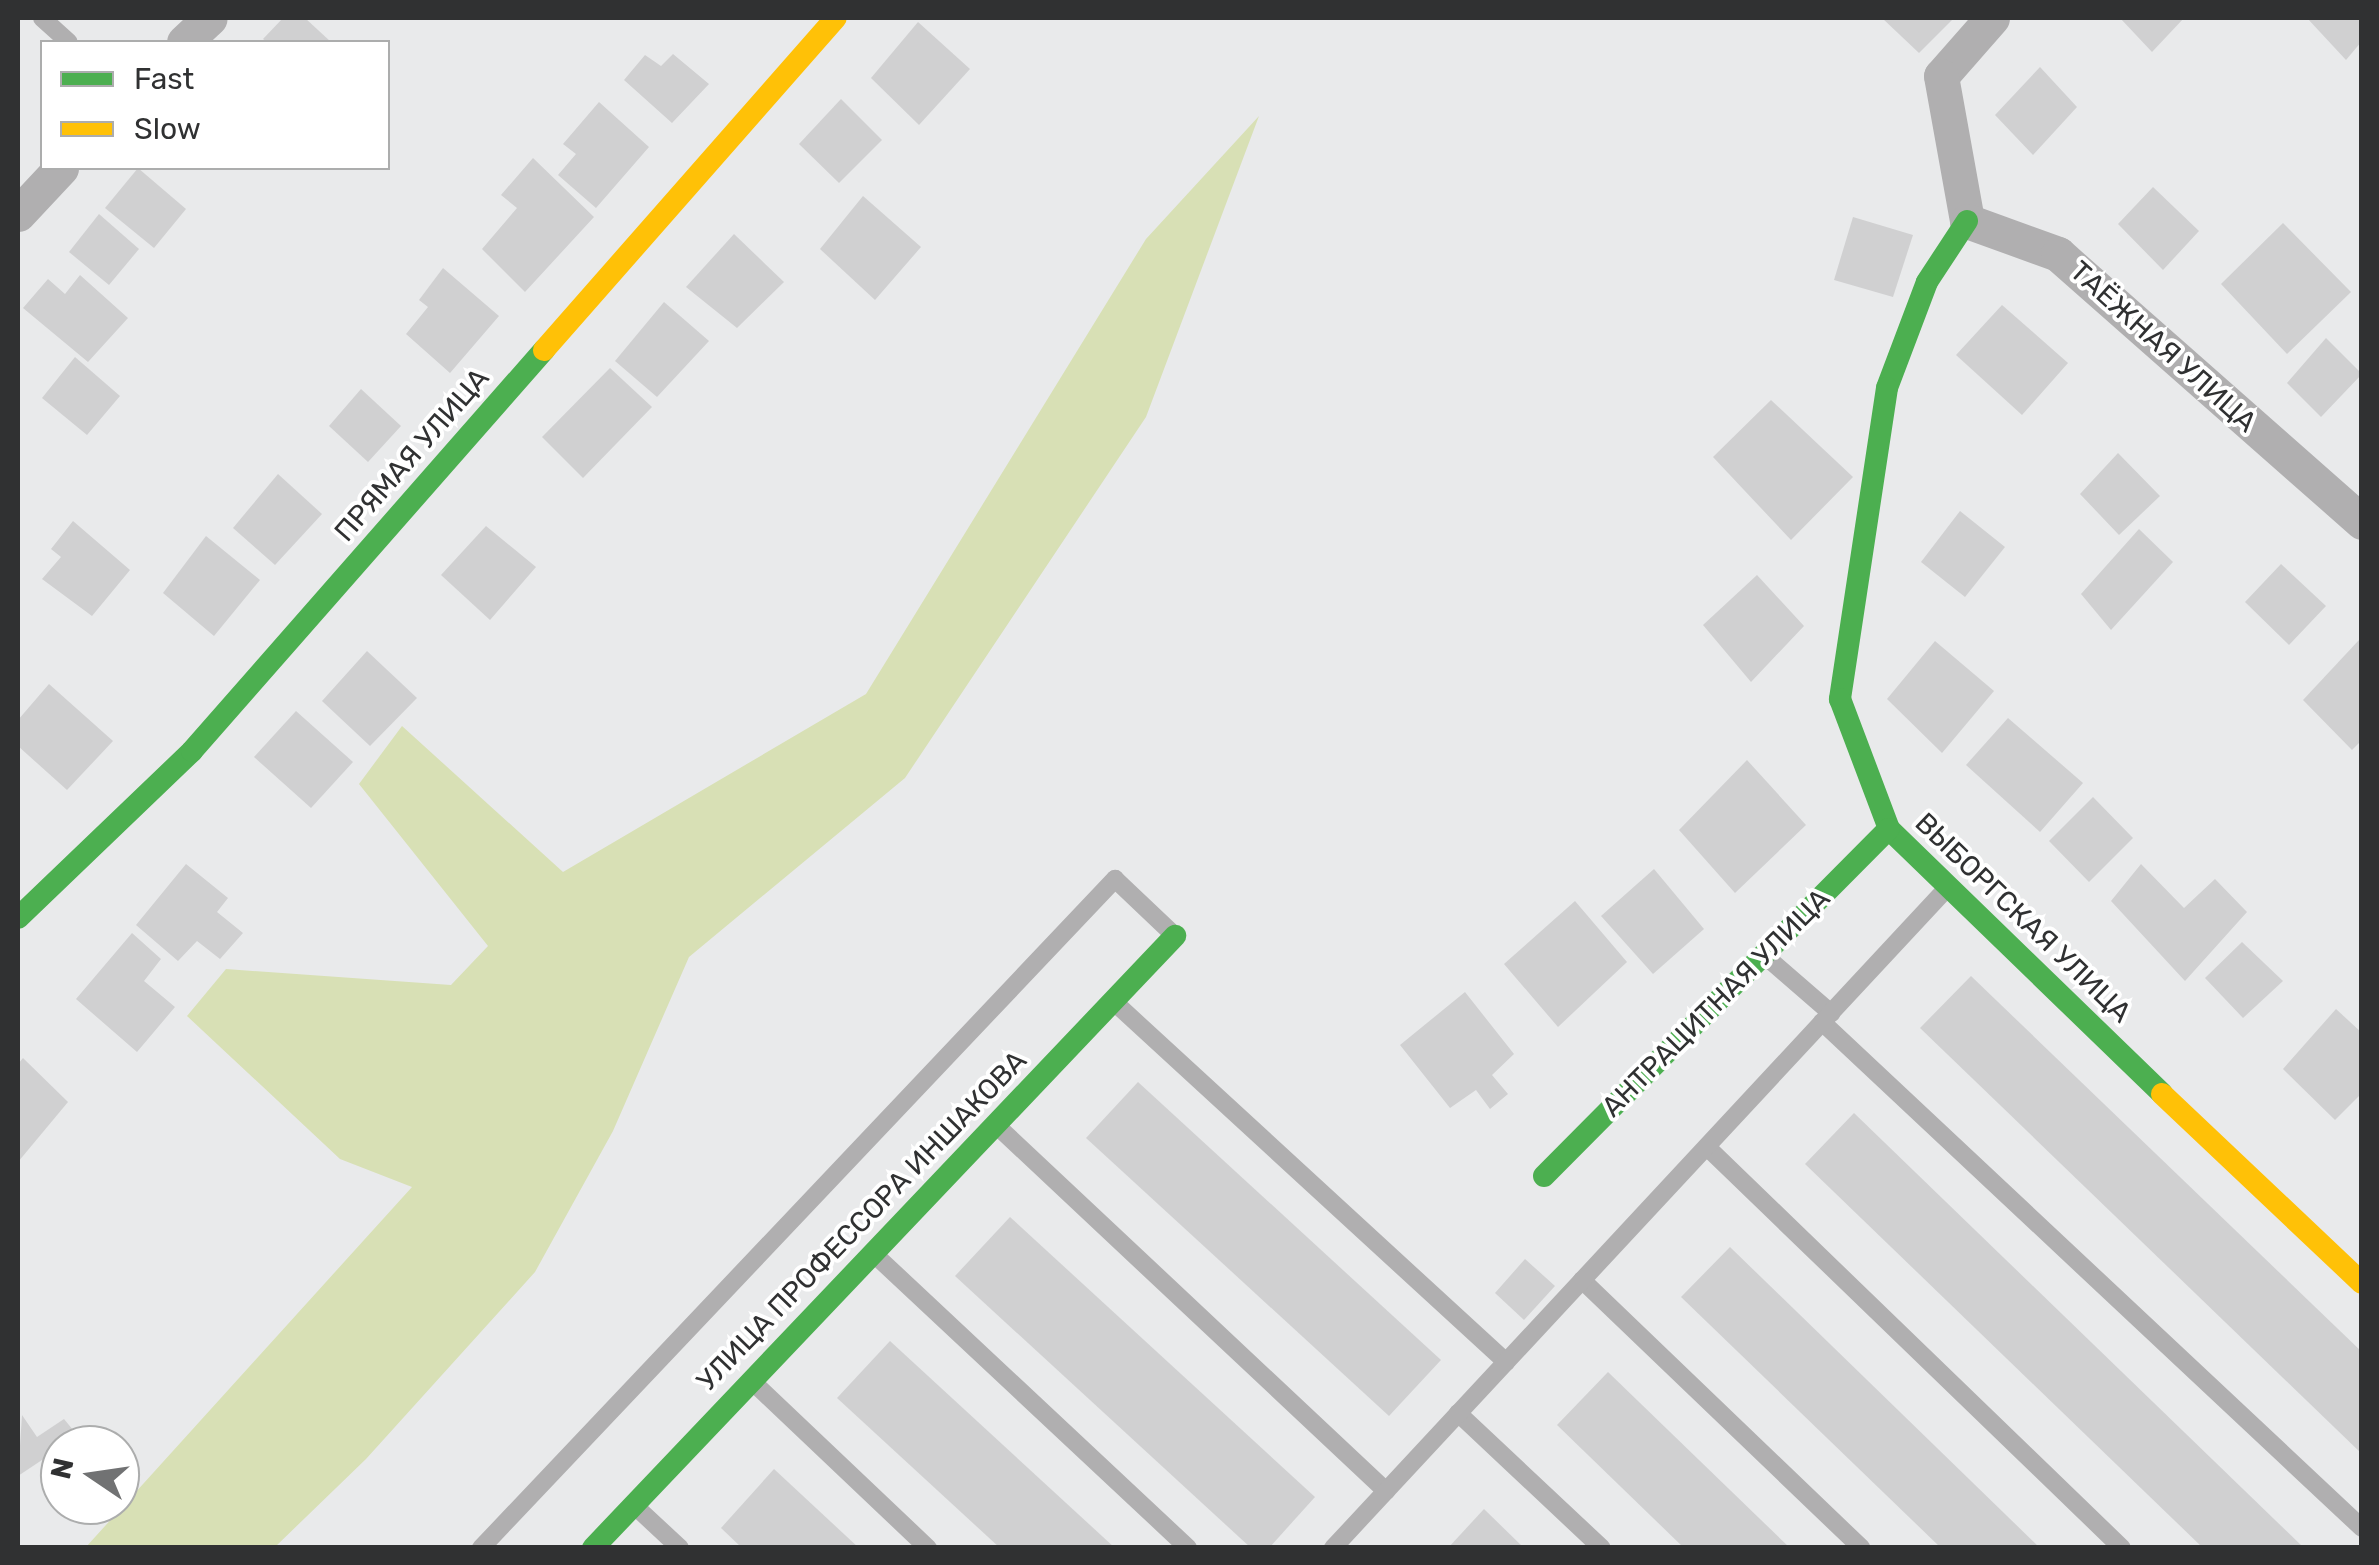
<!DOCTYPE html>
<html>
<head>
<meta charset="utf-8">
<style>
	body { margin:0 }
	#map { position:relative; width:2379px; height:1565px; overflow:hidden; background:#e9eaeb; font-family:Rubik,sans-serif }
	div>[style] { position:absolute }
	.green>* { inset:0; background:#d8e0b5 }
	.building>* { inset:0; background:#d0d0d1 }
	.lane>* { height:18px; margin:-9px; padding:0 9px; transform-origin:9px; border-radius:9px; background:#b0afb0 }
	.street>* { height:35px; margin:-17.5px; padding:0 17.5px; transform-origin:17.5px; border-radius:17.5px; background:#b0afb0 }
	.fast>* { height:22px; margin:-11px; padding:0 11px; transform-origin:11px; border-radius:11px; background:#4caf50 }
	.slow>* { height:22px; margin:-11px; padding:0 11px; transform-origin:11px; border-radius:11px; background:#ffc107 }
	span { translate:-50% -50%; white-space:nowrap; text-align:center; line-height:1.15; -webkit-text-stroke:8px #fff; paint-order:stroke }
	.street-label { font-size:28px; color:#303132 }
	.frame { position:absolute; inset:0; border:20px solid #303132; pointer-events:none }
	.legend { position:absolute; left:40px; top:40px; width:350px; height:130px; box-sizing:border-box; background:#fff; border:2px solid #acadad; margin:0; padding:12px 18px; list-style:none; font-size:30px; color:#303132 }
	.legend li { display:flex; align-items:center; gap:20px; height:50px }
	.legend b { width:50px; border:2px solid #acadad }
	.north { position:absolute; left:40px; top:1425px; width:100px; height:100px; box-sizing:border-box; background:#fff; border:2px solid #acadad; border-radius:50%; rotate:283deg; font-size:28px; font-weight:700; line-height:40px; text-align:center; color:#303132 }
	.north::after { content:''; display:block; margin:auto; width:35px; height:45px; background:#717273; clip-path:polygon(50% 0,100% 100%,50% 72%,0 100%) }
</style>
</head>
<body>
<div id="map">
	<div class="green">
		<div style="clip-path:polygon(1259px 116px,1146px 417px,905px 778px,689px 957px,613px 1131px,535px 1272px,366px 1459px,275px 1547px,86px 1547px,412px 1187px,340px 1159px,187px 1016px,226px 969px,451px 985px,488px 946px,359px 784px,402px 726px,563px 872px,866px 694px,1146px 239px)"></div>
	</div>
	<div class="building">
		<div style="clip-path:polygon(283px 18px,305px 18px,331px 42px,267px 42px,263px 39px)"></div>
		<div style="clip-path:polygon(1882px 18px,1954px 18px,1919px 53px)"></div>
		<div style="clip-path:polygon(2120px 18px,2184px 18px,2152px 52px)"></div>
		<div style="clip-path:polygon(2307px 18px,2362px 18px,2362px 41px,2346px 60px)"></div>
		<div style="clip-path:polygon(918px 22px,970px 69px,919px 125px,871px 78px)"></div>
		<div style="clip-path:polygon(673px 54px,709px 84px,672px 123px,624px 80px,645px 55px,661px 66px)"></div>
		<div style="clip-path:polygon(2040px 67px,2077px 107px,2033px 155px,1995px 115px)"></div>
		<div style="clip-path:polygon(841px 99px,882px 140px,839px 183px,799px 144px)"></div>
		<div style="clip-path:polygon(599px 102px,649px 147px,596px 208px,558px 175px,576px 154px,563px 144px)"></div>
		<div style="clip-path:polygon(533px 158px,594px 217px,525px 292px,482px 249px,517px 208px,501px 195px)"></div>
		<div style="clip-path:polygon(138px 168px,186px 209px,154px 248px,105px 208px)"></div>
		<div style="clip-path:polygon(2153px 187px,2199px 231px,2163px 270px,2118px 224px)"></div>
		<div style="clip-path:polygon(863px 196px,921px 247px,875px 300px,820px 249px)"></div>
		<div style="clip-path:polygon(99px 214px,139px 249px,109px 285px,69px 252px)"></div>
		<div style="clip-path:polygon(1853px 217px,1913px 235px,1893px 297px,1834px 280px)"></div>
		<div style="clip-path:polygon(2283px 223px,2351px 292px,2287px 354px,2221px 284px)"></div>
		<div style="clip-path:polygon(734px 234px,784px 282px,737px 328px,686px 287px)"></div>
		<div style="clip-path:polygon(443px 268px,499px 316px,450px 373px,406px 334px,428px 307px,419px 300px)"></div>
		<div style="clip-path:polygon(80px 275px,128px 318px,88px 362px,23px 308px,48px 279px,65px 294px)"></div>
		<div style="clip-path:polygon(664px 302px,709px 341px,657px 397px,615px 361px)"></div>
		<div style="clip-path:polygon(2002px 305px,2068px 363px,2022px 415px,1956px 355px)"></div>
		<div style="clip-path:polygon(2326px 338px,2362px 374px,2321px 417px,2287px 383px)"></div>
		<div style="clip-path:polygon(75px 357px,120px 396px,87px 435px,42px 398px)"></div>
		<div style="clip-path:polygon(610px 368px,652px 407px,583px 478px,542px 437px)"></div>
		<div style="clip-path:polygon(361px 389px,401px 426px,368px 462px,329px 426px)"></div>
		<div style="clip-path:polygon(1771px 400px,1853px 477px,1791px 540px,1713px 457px)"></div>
		<div style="clip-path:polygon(2118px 453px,2160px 496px,2119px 535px,2080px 494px)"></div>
		<div style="clip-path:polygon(278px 474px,322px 514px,275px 565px,233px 528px)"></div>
		<div style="clip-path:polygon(1960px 511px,2005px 547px,1965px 597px,1921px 562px)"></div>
		<div style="clip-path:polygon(73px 521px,130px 570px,92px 616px,42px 579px,61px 557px,51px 549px)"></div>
		<div style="clip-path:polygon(486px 526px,536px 567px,490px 620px,441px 575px)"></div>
		<div style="clip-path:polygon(2139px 529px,2173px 562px,2111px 630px,2081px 594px)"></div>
		<div style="clip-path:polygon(206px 536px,260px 580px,214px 636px,163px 593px)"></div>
		<div style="clip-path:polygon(2281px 564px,2326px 606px,2289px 645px,2245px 602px)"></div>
		<div style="clip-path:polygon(1757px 575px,1804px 626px,1751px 682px,1703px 625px)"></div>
		<div style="clip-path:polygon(2359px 640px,2362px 740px,2352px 750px,2303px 700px)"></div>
		<div style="clip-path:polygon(1935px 641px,1994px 691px,1942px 753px,1887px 699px)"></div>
		<div style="clip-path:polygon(367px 651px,417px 698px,370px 746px,322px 701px)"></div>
		<div style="clip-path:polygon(49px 684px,113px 741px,67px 790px,18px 746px,18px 720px)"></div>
		<div style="clip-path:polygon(296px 711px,353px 762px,311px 808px,254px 757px)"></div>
		<div style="clip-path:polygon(2008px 718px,2083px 783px,2040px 832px,1966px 765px)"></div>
		<div style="clip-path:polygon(1747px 760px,1806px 825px,1735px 893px,1679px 830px)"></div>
		<div style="clip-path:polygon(2093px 797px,2133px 838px,2089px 882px,2049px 841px)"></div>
		<div style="clip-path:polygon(186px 864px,228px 898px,217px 912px,243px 933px,220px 959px,197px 941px,178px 961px,136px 925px)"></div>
		<div style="clip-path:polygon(2141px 864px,2184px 908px,2215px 879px,2247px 912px,2185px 981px,2111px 901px)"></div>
		<div style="clip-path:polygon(1654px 869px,1704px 929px,1653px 974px,1601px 916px)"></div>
		<div style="clip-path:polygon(1575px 901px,1627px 962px,1558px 1027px,1504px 964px)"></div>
		<div style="clip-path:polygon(132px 933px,161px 959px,144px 981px,175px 1007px,137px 1052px,76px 999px)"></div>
		<div style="clip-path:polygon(2242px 942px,2283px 981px,2243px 1018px,2205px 978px)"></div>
		<div style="clip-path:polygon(1971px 976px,2362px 1352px,2362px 1454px,1920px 1028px)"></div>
		<div style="clip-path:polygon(1465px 992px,1514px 1054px,1492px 1075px,1508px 1094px,1490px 1109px,1476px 1090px,1450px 1108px,1400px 1045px)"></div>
		<div style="clip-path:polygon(2336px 1009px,2362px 1033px,2362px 1093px,2335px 1120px,2283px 1069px)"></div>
		<div style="clip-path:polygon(23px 1058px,68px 1102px,18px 1162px,18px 1064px)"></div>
		<div style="clip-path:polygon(1138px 1082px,1441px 1360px,1389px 1416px,1086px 1138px)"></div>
		<div style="clip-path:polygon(1854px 1113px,2304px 1548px,2203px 1548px,1805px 1164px)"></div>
		<div style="clip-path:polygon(1010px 1217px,1315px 1497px,1269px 1548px,1251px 1548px,955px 1276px)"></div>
		<div style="clip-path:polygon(1730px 1247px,2040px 1548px,1941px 1548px,1681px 1297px)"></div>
		<div style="clip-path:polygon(1525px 1259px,1555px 1286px,1524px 1320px,1495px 1293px)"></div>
		<div style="clip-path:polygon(890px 1341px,1115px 1548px,1000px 1548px,837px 1398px)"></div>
		<div style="clip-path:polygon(1608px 1372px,1790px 1548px,1684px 1548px,1557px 1425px)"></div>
		<div style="clip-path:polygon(22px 1415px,37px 1437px,64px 1419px,78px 1436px,18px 1476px)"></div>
		<div style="clip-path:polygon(774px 1469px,859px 1548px,742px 1548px,721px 1528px)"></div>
		<div style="clip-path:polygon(1484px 1509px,1524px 1548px,1448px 1548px)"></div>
	</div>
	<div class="lane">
		<div style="left:42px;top:18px;width:36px;rotate:42deg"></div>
		<div style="left:1764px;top:955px;width:89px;rotate:40.9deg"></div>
		<div style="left:1113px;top:1001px;width:534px;rotate:42.57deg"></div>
		<div style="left:1822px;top:1022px;width:740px;rotate:43.14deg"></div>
		<div style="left:996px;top:1125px;width:535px;rotate:43.18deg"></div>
		<div style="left:1707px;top:1147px;width:577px;rotate:44.02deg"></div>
		<div style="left:874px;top:1254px;width:430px;rotate:43.1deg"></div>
		<div style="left:1582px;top:1280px;width:387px;rotate:43.8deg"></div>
		<div style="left:754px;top:1383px;width:240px;rotate:43.5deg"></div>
		<div style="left:1458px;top:1413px;width:197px;rotate:43.2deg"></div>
		<div style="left:636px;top:1507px;width:60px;rotate:43deg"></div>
		<div style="left:481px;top:1548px;width:922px;rotate:-46.54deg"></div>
		<div style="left:1115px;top:879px;width:83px;rotate:43.5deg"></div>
		<div style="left:1333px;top:1548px;width:899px;rotate:-47.07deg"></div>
	</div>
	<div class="street">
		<div style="left:1992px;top:18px;width:77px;rotate:131.3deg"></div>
		<div style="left:1941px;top:76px;width:147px;rotate:79.8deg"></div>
		<div style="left:1967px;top:221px;width:97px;rotate:19.9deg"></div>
		<div style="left:2058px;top:254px;width:405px;rotate:41.4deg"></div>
		<div style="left:184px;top:42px;width:35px;rotate:-43deg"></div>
		<div style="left:18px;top:214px;width:63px;rotate:-46.9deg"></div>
	</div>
	<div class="fast">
		<div style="left:1967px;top:221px;width:73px;rotate:123.3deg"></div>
		<div style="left:1927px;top:282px;width:113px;rotate:110.7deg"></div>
		<div style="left:1887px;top:388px;width:315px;rotate:98.6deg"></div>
		<div style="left:1840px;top:699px;width:139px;rotate:69.3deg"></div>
		<div style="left:1889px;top:829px;width:380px;rotate:44.1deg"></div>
		<div style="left:18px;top:918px;width:241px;rotate:-43.8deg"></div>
		<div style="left:192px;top:751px;width:534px;rotate:-48.72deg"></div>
		<div style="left:1544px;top:1176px;width:489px;rotate:-45.2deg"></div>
		<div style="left:593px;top:1548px;width:845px;rotate:-46.44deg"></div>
	</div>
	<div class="slow">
		<div style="left:544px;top:350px;width:442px;rotate:-48.7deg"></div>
		<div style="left:2162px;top:1094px;width:275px;rotate:43.4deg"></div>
	</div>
	<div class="street-label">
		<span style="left:2163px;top:347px;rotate:42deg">ТАЁЖНАЯ УЛИЦА</span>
		<span style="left:412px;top:455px;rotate:-49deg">ПРЯМАЯ УЛИЦА</span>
		<span style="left:2023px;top:918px;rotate:44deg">ВЫБОРГСКАЯ УЛИЦА</span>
		<span style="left:1716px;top:1003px;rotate:-45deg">АНТРАЦИТНАЯ УЛИЦА</span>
		<span style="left:862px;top:1221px;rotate:-46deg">УЛИЦА ПРОФЕССОРА ИНШАКОВА</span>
	</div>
	<div class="frame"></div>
	<ul class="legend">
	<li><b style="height:12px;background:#4caf50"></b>Fast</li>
	<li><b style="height:12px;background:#ffc107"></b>Slow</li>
	</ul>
	<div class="north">N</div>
</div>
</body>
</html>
